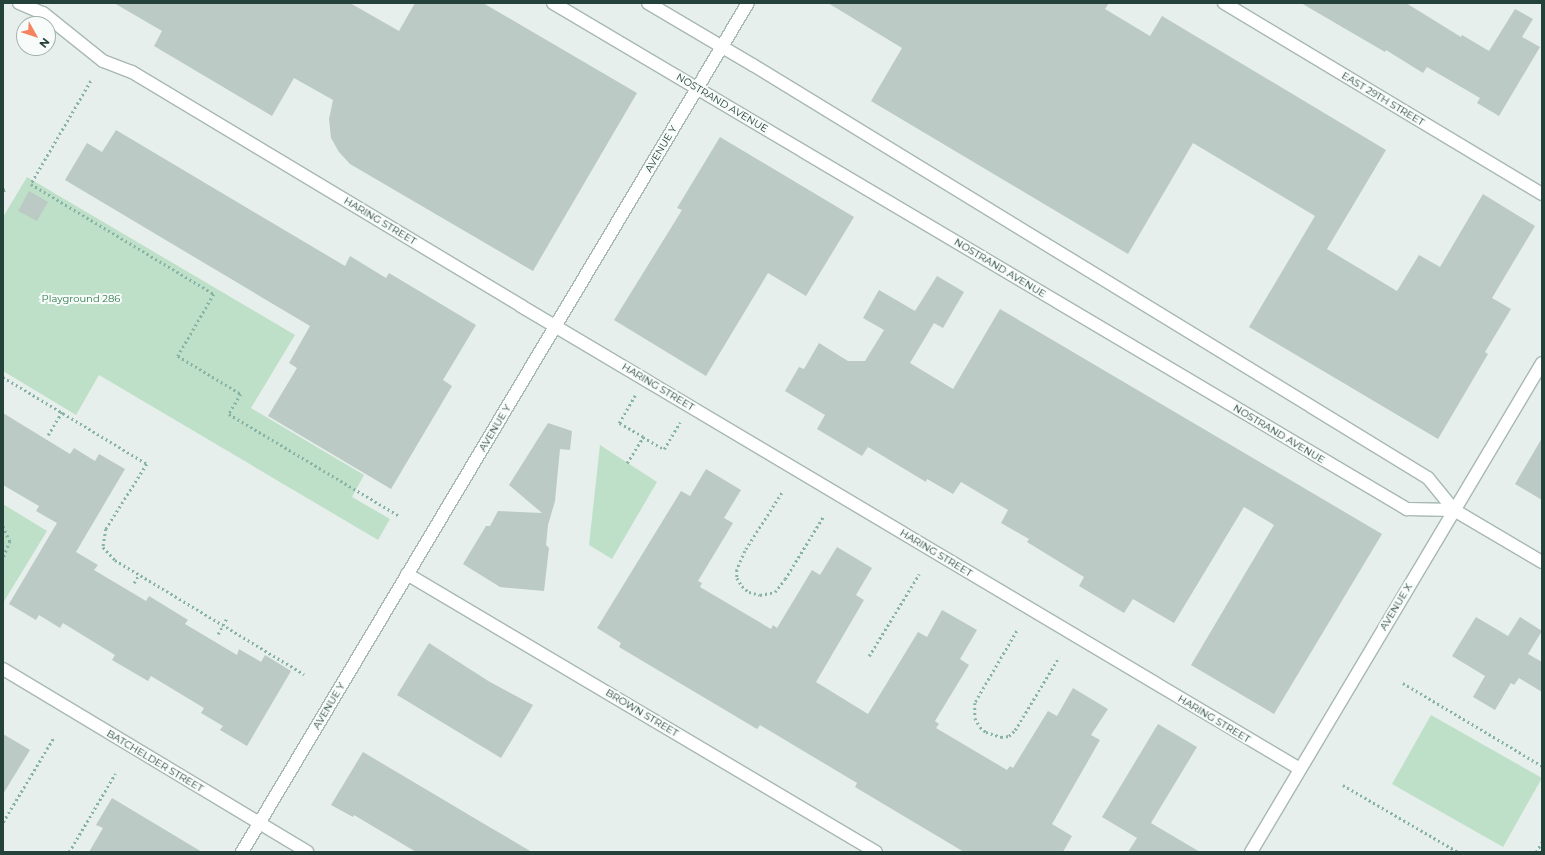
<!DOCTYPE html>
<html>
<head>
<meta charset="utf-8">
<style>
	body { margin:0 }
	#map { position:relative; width:1545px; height:855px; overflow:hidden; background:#e6efeb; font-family:Montserrat,sans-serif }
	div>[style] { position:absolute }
	.green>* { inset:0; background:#bfe0c8 }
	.building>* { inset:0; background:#bbcac4 }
	.path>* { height:2.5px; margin-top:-1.25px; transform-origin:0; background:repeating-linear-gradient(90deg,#86b3a5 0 2px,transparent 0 5px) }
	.roads { filter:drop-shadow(1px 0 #a8b8b2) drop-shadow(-1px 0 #a8b8b2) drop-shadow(0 1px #a8b8b2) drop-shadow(0 -1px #a8b8b2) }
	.street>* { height:12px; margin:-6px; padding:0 6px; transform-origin:6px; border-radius:6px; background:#fff }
	.secondary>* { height:12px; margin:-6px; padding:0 6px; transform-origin:6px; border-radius:6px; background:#fff }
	span { translate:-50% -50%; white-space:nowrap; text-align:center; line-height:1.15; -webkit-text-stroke:4px #f7fbf9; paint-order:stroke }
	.street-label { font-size:10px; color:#24423a }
	.park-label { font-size:10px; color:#2d7a4b }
	.frame { position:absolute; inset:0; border:4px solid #24423a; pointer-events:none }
	.north { position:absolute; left:16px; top:16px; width:40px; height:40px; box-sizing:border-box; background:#f7fbf9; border:1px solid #a3b1ad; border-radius:50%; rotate:129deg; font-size:11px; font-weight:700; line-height:16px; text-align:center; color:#24423a }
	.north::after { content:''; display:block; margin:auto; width:14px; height:18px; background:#f4845f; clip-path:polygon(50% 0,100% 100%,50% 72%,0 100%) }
</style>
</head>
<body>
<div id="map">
	<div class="green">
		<div style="clip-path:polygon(27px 177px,295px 335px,251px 408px,364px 475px,352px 497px,390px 519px,378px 540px,99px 375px,76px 415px,3px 371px,3px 217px)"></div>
		<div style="clip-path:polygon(600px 445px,657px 482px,612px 559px,589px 545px)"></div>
		<div style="clip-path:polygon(3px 504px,47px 531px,3px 603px)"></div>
		<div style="clip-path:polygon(1431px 715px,1542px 778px,1503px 847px,1392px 784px)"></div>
	</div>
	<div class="building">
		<div style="clip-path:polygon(114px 3px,350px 3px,399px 31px,415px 3px,483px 3px,637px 93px,533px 271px,350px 164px,339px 152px,331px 138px,329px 119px,333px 100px,294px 78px,272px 116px,154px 46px,162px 31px)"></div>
		<div style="clip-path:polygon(828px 3px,1109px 3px,1105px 9px,1150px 36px,1162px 16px,1386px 150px,1327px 249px,1397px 291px,1419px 255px,1440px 267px,1483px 194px,1535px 226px,1492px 298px,1511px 309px,1485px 352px,1488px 354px,1438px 439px,1249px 327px,1315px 216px,1193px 143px,1128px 254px,871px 101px,902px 48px)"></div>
		<div style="clip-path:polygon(1301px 3px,1406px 3px,1461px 37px,1462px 35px,1489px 51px,1515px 9px,1533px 19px,1522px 37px,1540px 47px,1499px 116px,1477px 103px,1480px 98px,1427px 67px,1423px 73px,1386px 50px,1385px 52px)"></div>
		<div style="clip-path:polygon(116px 130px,345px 266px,350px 256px,386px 278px,389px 273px,476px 325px,443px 380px,452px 386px,391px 489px,268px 416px,297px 368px,289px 363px,310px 326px,65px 180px,87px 143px,102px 152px)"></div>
		<div style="clip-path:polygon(720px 137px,854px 217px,806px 296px,768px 273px,706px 376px,614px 320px,682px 210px,677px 208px)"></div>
		<div style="clip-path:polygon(29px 191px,48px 202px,37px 221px,18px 211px)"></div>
		<div style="clip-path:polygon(937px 276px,964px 292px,943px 328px,934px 323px,910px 363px,953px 389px,1000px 309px,1382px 534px,1274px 714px,1191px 665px,1274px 525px,1244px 507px,1174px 623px,1133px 599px,1124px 613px,1079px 586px,1084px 577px,1027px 542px,1029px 539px,1001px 523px,1008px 510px,961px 482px,953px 494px,927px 479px,926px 482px,868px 447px,862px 456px,817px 429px,825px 415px,785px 391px,799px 367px,804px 369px,819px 343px,848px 361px,865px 361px,884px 330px,863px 318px,879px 290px,915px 311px)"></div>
		<div style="clip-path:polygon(3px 413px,70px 454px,74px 448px,95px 461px,99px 454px,125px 469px,76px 552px,98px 565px,94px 570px,146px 601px,149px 596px,188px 620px,185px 624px,237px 655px,239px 649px,261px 662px,265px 655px,291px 671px,247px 746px,220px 730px,223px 726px,201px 713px,204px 708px,151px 676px,148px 681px,112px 660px,115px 655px,63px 623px,60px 628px,39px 615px,36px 620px,9px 604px,57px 523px,36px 511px,39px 506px,3px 485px)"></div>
		<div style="clip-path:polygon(548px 423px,572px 431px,570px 450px,560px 449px,555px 501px,548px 525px,546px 545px,549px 548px,544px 591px,500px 587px,463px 564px,486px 526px,490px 526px,498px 511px,542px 513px,509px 485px)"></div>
		<div style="clip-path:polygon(1542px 438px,1542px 500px,1515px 484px)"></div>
		<div style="clip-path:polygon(706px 469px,741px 490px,724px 518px,733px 523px,698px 581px,702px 583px,700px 587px,771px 629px,773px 625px,777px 628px,812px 570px,820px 575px,837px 547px,872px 568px,856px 595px,864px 600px,816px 682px,868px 714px,918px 632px,927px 637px,942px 610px,977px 630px,960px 659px,969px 665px,935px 721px,939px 724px,936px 728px,1007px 770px,1010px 766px,1013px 768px,1048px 711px,1057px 716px,1073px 688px,1108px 709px,1091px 735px,1100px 740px,1052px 824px,1072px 836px,1063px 852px,964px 852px,855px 787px,857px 783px,760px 725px,757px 729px,619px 647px,621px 643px,597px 628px,681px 491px,690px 496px)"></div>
		<div style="clip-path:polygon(1476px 617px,1508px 636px,1520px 617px,1542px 631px,1528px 654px,1542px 662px,1542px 692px,1519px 678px,1514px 685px,1511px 683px,1495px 710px,1473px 697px,1485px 676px,1452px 656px)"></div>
		<div style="clip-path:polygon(429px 643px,490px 682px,533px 705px,501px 758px,397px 695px)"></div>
		<div style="clip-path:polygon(1158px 724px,1197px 747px,1151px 823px,1200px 852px,1128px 852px,1137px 838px,1102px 817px)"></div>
		<div style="clip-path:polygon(3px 734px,30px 750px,3px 794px)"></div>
		<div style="clip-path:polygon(363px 752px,486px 825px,532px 852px,416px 852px,354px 815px,353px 817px,331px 805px)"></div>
		<div style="clip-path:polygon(112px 798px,202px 852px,89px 852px,103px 828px,96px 825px)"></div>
	</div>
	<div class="path">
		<div style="left:91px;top:81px;width:119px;rotate:120.2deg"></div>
		<div style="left:31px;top:184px;width:214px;rotate:31deg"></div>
		<div style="left:214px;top:294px;width:72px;rotate:120.1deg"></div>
		<div style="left:178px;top:356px;width:74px;rotate:31.1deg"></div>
		<div style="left:241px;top:394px;width:23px;rotate:121deg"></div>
		<div style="left:229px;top:414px;width:197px;rotate:30.9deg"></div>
		<div style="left:3px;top:189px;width:2px;rotate:27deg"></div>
		<div style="left:5px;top:190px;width:4px;rotate:124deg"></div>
		<div style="left:3px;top:377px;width:168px;rotate:31.1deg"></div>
		<div style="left:147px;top:464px;width:77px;rotate:122.2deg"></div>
		<div style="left:106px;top:529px;width:18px;rotate:99deg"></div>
		<div style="left:103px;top:547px;width:18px;rotate:47deg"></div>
		<div style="left:115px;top:560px;width:221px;rotate:31.1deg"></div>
		<div style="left:48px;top:435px;width:27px;rotate:-59deg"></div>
		<div style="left:643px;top:437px;width:24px;rotate:30deg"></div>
		<div style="left:664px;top:449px;width:31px;rotate:-59deg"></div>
		<div style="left:627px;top:463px;width:31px;rotate:-58deg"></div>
		<div style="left:643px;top:437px;width:28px;rotate:-150deg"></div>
		<div style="left:619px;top:423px;width:32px;rotate:-60deg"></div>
		<div style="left:782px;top:493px;width:69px;rotate:122.5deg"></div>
		<div style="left:745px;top:551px;width:21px;rotate:113deg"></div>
		<div style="left:737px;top:570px;width:8px;rotate:90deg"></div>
		<div style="left:737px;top:578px;width:9px;rotate:58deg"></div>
		<div style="left:742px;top:586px;width:9px;rotate:41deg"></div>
		<div style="left:749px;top:592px;width:11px;rotate:15deg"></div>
		<div style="left:760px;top:595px;width:15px;rotate:-11deg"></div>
		<div style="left:775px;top:592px;width:16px;rotate:-52deg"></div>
		<div style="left:785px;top:579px;width:73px;rotate:-58.5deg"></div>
		<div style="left:3px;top:526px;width:17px;rotate:65deg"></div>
		<div style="left:10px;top:541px;width:19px;rotate:111deg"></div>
		<div style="left:134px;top:583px;width:10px;rotate:-61deg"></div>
		<div style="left:1017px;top:631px;width:83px;rotate:120.3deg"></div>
		<div style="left:975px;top:703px;width:15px;rotate:90deg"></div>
		<div style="left:975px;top:718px;width:10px;rotate:61deg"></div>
		<div style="left:980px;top:727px;width:8px;rotate:40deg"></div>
		<div style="left:986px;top:732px;width:16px;rotate:18deg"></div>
		<div style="left:1001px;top:737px;width:8px;rotate:-7deg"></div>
		<div style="left:1009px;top:736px;width:8px;rotate:-45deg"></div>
		<div style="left:1015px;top:730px;width:85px;rotate:-58.9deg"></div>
		<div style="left:218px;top:634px;width:18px;rotate:-61deg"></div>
		<div style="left:869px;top:656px;width:96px;rotate:-58.6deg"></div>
		<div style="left:1403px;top:683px;width:162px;rotate:30.8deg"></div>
		<div style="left:1343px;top:785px;width:133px;rotate:30.2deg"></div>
		<div style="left:3px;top:822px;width:99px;rotate:-59deg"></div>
		<div style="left:69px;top:852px;width:91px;rotate:-59.5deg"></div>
		<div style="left:1536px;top:852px;width:12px;rotate:-59deg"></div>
	</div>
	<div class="roads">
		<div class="street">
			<div style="left:19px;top:3px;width:26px;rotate:23deg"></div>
			<div style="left:43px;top:13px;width:77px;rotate:38.7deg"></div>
			<div style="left:103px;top:61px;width:31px;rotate:21deg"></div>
			<div style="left:132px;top:72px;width:454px;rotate:31deg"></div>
			<div style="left:521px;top:306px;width:906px;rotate:30.73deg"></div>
			<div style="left:1224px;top:3px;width:371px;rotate:31deg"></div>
			<div style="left:407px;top:574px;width:545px;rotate:30.66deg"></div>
			<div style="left:3px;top:669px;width:355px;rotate:31deg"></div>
			<div style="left:242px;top:852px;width:988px;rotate:-59.21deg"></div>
			<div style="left:1251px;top:852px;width:569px;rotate:-59.24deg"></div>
		</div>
		<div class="secondary">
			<div style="left:553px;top:3px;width:993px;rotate:30.65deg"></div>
			<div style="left:1407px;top:509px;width:47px;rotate:1.2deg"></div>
			<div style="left:648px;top:3px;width:122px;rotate:30.6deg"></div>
			<div style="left:753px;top:65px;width:791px;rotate:31.46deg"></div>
			<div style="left:1428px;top:478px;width:41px;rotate:50.9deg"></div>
			<div style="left:1454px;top:510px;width:102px;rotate:30.6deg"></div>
		</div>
	</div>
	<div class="street-label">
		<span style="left:1383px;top:99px;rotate:31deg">EAST 29TH STREET</span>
		<span style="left:722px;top:103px;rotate:31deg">NOSTRAND AVENUE</span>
		<span style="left:661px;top:149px;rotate:-59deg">AVENUE Y</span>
		<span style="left:380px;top:221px;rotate:31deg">HARING STREET</span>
		<span style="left:1000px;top:268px;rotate:31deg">NOSTRAND AVENUE</span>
		<span style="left:658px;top:387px;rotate:31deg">HARING STREET</span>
		<span style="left:495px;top:428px;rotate:-59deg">AVENUE Y</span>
		<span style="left:1279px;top:434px;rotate:31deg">NOSTRAND AVENUE</span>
		<span style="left:936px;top:553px;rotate:31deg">HARING STREET</span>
		<span style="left:1396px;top:607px;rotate:-59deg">AVENUE X</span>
		<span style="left:329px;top:706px;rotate:-59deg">AVENUE Y</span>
		<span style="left:642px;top:713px;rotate:31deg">BROWN STREET</span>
		<span style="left:1214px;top:719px;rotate:31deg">HARING STREET</span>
		<span style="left:155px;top:761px;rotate:31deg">BATCHELDER STREET</span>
	</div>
	<div class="park-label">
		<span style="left:81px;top:299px">Playground 286</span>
	</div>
	<div class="frame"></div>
	<div class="north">N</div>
</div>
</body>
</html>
